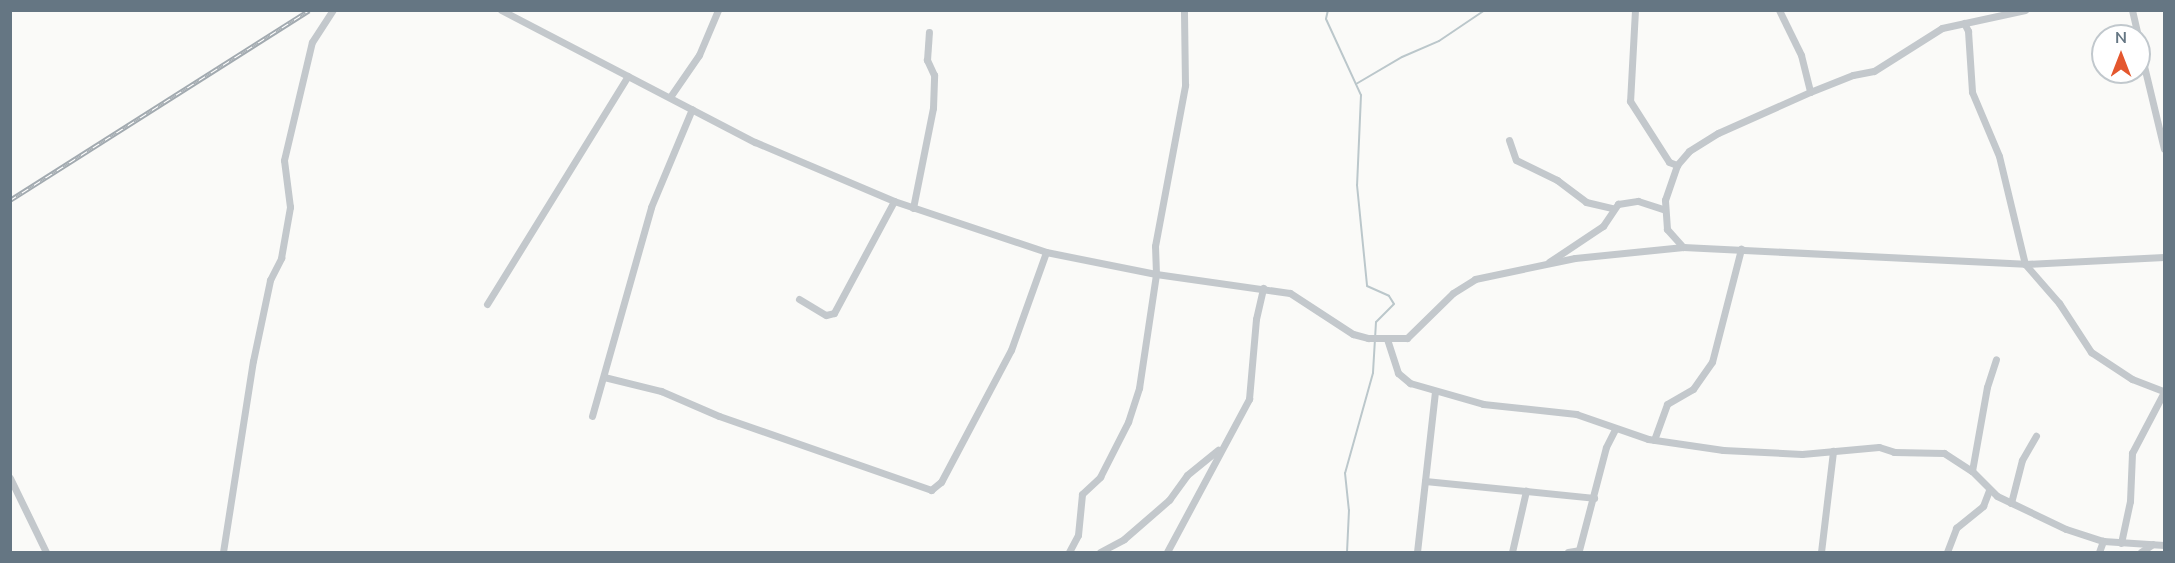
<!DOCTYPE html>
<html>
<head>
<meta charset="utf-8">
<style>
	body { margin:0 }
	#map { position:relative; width:2175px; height:563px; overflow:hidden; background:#fafaf8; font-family:"Nunito Sans",sans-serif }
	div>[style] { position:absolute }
	.stream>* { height:2px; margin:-1px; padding:0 1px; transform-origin:1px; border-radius:1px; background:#bbc7cb }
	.street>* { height:7px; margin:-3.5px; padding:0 3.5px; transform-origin:3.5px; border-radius:3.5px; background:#c3c8cc }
	.rail>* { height:4.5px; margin-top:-2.25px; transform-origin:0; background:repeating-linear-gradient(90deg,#fff 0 7px,#a2aab0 0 14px); box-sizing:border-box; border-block:2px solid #a2aab0 }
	span { translate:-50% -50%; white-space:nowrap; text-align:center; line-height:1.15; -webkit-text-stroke:6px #fff; paint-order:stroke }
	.frame { position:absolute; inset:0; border:12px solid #657683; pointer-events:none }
	.north { position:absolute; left:2091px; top:24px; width:60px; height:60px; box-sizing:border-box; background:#fff; border:2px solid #c1c8cd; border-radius:50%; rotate:0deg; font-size:16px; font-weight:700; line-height:24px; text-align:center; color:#657683 }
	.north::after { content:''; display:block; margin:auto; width:21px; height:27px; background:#e4572e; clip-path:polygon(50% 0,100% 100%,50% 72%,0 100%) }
</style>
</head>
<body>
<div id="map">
	<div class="stream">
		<div style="left:1328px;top:10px;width:9px;rotate:103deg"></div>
		<div style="left:1326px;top:19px;width:84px;rotate:65.3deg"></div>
		<div style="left:1361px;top:95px;width:90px;rotate:92.5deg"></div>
		<div style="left:1357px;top:185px;width:101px;rotate:84.3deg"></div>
		<div style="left:1367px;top:286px;width:24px;rotate:24deg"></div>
		<div style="left:1389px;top:296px;width:9px;rotate:58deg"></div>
		<div style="left:1394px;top:304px;width:25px;rotate:135deg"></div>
		<div style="left:1376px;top:322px;width:51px;rotate:93.4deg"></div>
		<div style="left:1373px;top:373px;width:104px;rotate:105.6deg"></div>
		<div style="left:1345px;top:473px;width:37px;rotate:84deg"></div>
		<div style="left:1349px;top:510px;width:42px;rotate:92.7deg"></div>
		<div style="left:1356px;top:84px;width:53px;rotate:-30.4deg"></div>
		<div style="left:1402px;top:57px;width:40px;rotate:-23.4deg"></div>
		<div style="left:1439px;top:41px;width:55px;rotate:-34deg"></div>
	</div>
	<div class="street">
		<div style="left:501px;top:10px;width:286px;rotate:27.5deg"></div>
		<div style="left:755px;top:142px;width:151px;rotate:23deg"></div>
		<div style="left:894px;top:201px;width:160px;rotate:18.5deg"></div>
		<div style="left:1046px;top:252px;width:112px;rotate:11.3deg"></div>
		<div style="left:1156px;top:274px;width:135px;rotate:8.1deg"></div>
		<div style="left:1290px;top:293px;width:75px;rotate:33.1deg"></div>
		<div style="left:1353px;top:334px;width:16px;rotate:15deg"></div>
		<div style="left:1368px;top:338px;width:39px"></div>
		<div style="left:1407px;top:338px;width:64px;rotate:-44.4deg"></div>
		<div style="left:1453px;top:293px;width:26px;rotate:-32deg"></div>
		<div style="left:1475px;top:279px;width:102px;rotate:-11.9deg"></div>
		<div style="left:1575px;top:258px;width:109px;rotate:-5.8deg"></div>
		<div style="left:1683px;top:247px;width:342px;rotate:2.8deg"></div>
		<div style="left:2025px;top:264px;width:139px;rotate:-2.9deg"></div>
		<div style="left:1635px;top:10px;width:91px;rotate:93.1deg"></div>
		<div style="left:1630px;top:101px;width:72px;rotate:57.4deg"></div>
		<div style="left:1669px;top:162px;width:9px;rotate:21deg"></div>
		<div style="left:1779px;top:10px;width:50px;rotate:63.9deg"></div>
		<div style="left:1801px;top:55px;width:38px;rotate:76deg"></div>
		<div style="left:2132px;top:10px;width:27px;rotate:77deg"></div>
		<div style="left:1964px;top:23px;width:9px;rotate:63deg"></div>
		<div style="left:1968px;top:31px;width:61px;rotate:86.2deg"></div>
		<div style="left:1972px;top:92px;width:69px;rotate:67.1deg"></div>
		<div style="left:1999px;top:156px;width:111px;rotate:76.5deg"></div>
		<div style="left:2025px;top:264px;width:52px;rotate:48.9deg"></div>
		<div style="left:2059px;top:303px;width:59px;rotate:56.9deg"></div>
		<div style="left:2091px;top:352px;width:49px;rotate:33.4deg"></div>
		<div style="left:2132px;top:379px;width:34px;rotate:21deg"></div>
		<div style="left:2139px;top:45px;width:107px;rotate:76.5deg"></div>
		<div style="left:670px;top:97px;width:51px;rotate:-55.4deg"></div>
		<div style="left:699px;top:55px;width:49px;rotate:-67.1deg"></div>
		<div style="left:1509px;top:140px;width:21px;rotate:71deg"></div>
		<div style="left:1516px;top:160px;width:46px;rotate:26deg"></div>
		<div style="left:1557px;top:180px;width:36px;rotate:37deg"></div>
		<div style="left:1586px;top:202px;width:28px;rotate:13deg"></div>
		<div style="left:913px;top:208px;width:102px;rotate:-78.7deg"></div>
		<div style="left:933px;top:108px;width:33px;rotate:-88deg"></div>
		<div style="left:934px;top:75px;width:17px;rotate:-115deg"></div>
		<div style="left:927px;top:60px;width:28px;rotate:-86deg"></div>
		<div style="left:1683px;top:247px;width:24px;rotate:-132deg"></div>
		<div style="left:1667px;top:229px;width:29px;rotate:-94deg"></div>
		<div style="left:1665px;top:200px;width:37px;rotate:-71deg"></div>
		<div style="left:1677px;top:165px;width:18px;rotate:-49deg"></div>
		<div style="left:1689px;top:151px;width:34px;rotate:-32deg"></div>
		<div style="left:1718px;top:133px;width:101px;rotate:-24deg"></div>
		<div style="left:1810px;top:92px;width:46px;rotate:-21.6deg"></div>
		<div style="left:1853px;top:75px;width:21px;rotate:-11deg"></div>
		<div style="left:1874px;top:71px;width:80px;rotate:-32.3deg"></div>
		<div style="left:1942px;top:28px;width:85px;rotate:-12.2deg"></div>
		<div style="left:1549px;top:262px;width:65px;rotate:-33.7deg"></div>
		<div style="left:1603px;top:226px;width:27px;rotate:-56deg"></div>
		<div style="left:1618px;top:204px;width:20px;rotate:-9deg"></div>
		<div style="left:1638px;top:201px;width:28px;rotate:18deg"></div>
		<div style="left:799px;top:299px;width:31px;rotate:31deg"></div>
		<div style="left:826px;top:315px;width:8px;rotate:-14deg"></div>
		<div style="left:834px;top:313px;width:127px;rotate:-61.8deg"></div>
		<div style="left:487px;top:304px;width:268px;rotate:-58.3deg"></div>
		<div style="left:1387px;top:339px;width:36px;rotate:72deg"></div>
		<div style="left:1398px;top:373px;width:16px;rotate:40deg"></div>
		<div style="left:1410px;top:383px;width:76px;rotate:16deg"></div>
		<div style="left:1483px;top:404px;width:94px;rotate:6.1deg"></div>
		<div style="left:1576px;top:414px;width:76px;rotate:19.1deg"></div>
		<div style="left:1648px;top:439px;width:76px;rotate:8.3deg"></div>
		<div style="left:1723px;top:450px;width:79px;rotate:2.9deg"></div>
		<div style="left:1802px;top:454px;width:77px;rotate:-5.2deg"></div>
		<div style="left:1879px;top:447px;width:16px;rotate:18deg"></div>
		<div style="left:1894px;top:452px;width:50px;rotate:1.1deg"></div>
		<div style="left:1944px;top:453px;width:33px;rotate:33deg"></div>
		<div style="left:1972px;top:471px;width:35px;rotate:45deg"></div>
		<div style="left:1997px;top:496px;width:76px;rotate:25.6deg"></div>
		<div style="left:2066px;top:529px;width:39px;rotate:18deg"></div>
		<div style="left:2103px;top:541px;width:61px;rotate:3.8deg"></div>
		<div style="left:604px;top:377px;width:59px;rotate:13.8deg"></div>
		<div style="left:661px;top:391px;width:63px;rotate:23.3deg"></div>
		<div style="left:719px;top:416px;width:225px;rotate:19.2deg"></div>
		<div style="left:931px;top:490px;width:13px;rotate:-39deg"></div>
		<div style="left:941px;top:482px;width:149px;rotate:-62.1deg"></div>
		<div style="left:1011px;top:350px;width:104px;rotate:-70.3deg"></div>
		<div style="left:592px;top:416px;width:217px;rotate:-74.2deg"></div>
		<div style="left:651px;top:207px;width:106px;rotate:-67.3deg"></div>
		<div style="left:1654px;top:440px;width:38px;rotate:-70deg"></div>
		<div style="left:1667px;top:404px;width:30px;rotate:-30deg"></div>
		<div style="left:1693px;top:389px;width:33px;rotate:-55deg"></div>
		<div style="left:1712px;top:362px;width:117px;rotate:-75.6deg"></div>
		<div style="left:1972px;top:471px;width:85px;rotate:-79.9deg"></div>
		<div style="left:1987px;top:387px;width:29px;rotate:-72deg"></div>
		<div style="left:10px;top:478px;width:82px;rotate:64.1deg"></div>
		<div style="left:1425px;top:481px;width:170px;rotate:5.7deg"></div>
		<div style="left:2011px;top:503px;width:44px;rotate:-75.7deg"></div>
		<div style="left:2022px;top:460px;width:28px;rotate:-60deg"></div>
		<div style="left:2121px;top:543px;width:43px;rotate:-77.9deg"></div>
		<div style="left:2130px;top:501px;width:48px;rotate:-87.6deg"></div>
		<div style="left:2132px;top:453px;width:69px;rotate:-62.3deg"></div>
		<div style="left:223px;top:552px;width:193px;rotate:-81.1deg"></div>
		<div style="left:253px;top:361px;width:83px;rotate:-78.1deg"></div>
		<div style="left:270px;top:280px;width:25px;rotate:-63deg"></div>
		<div style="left:281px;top:258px;width:52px;rotate:-80deg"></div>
		<div style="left:290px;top:207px;width:47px;rotate:-97.3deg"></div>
		<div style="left:284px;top:160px;width:121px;rotate:-76.7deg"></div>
		<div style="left:312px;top:42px;width:38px;rotate:-57deg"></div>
		<div style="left:1069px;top:552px;width:19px;rotate:-62deg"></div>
		<div style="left:1078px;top:535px;width:41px;rotate:-84.4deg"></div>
		<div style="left:1082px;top:494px;width:25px;rotate:-43deg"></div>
		<div style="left:1100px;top:477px;width:62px;rotate:-63deg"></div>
		<div style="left:1128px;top:422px;width:36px;rotate:-72deg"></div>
		<div style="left:1139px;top:388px;width:115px;rotate:-81.5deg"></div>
		<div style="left:1156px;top:274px;width:28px;rotate:-92deg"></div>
		<div style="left:1155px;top:246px;width:164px;rotate:-79.4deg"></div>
		<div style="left:1185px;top:85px;width:75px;rotate:-90.8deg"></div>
		<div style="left:1100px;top:552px;width:27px;rotate:-28deg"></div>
		<div style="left:1124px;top:539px;width:60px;rotate:-40.9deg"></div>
		<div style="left:1169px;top:500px;width:31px;rotate:-54deg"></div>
		<div style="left:1187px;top:475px;width:40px;rotate:-39deg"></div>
		<div style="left:1167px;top:552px;width:174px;rotate:-61.8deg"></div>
		<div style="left:1249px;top:399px;width:80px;rotate:-85deg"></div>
		<div style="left:1256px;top:319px;width:32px;rotate:-77deg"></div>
		<div style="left:1417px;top:552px;width:162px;rotate:-83.6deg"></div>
		<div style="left:1512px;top:552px;width:63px;rotate:-77.1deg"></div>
		<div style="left:1568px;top:552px;width:11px;rotate:-10deg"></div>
		<div style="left:1579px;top:550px;width:106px;rotate:-75.3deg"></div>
		<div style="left:1606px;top:447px;width:20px;rotate:-63deg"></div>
		<div style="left:1821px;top:552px;width:102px;rotate:-83.2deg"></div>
		<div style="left:1947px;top:552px;width:26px;rotate:-69deg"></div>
		<div style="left:1956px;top:528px;width:35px;rotate:-39deg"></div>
		<div style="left:1983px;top:506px;width:17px;rotate:-69deg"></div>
		<div style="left:2099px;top:552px;width:12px;rotate:-70deg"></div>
		<div style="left:2141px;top:552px;width:14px;rotate:-34deg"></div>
	</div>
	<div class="rail">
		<div style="left:10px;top:200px;width:354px;rotate:-32.4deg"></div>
	</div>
	<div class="frame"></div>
	<div class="north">N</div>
</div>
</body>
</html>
